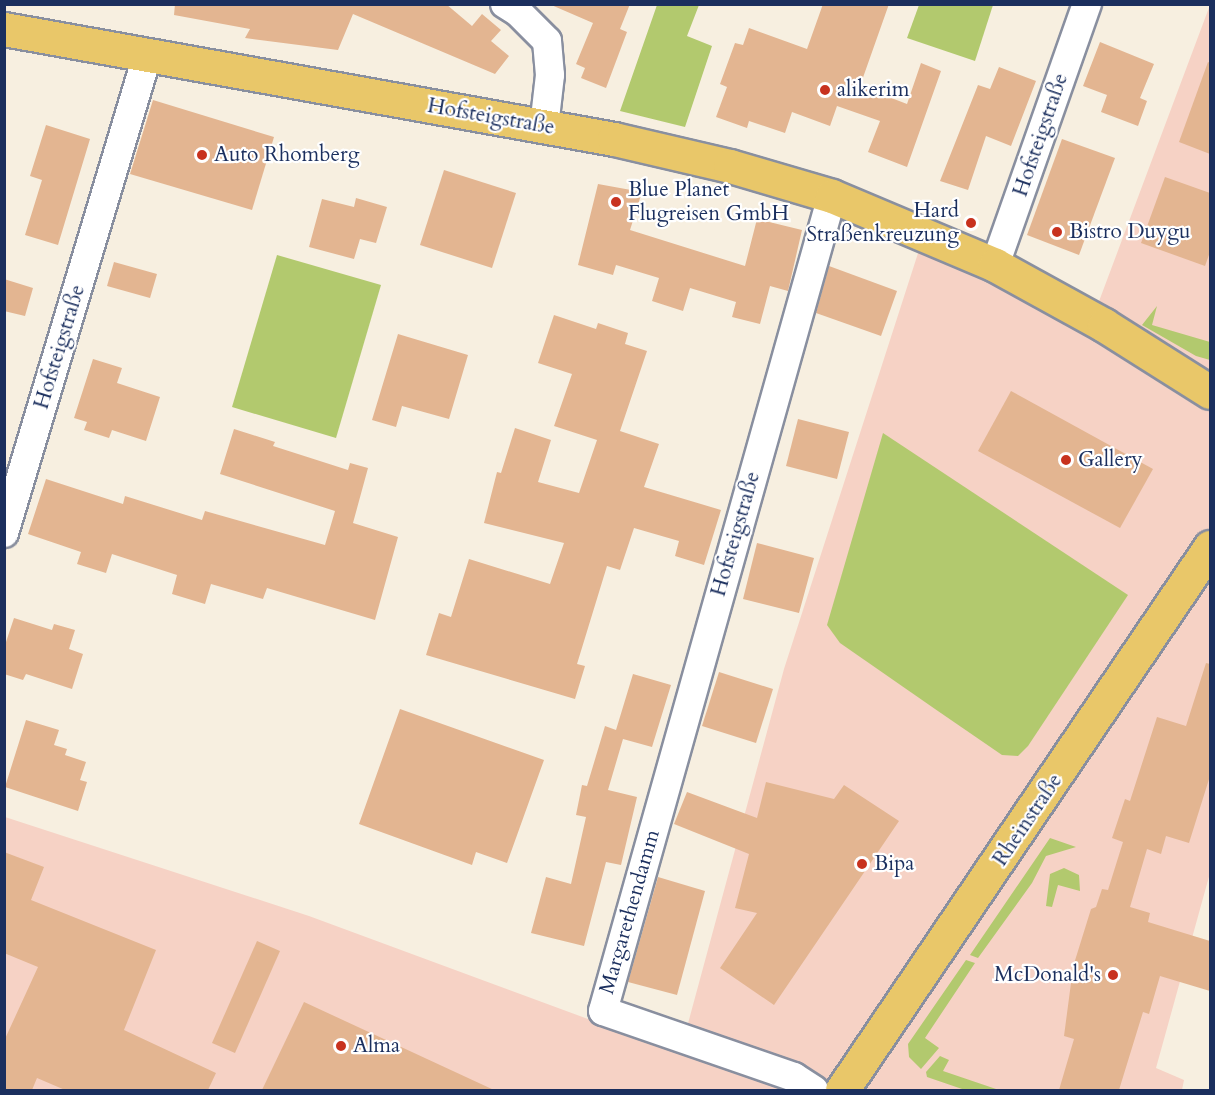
<!DOCTYPE html>
<html>
<head>
<meta charset="utf-8">
<style>
	body { margin:0 }
	#map { position:relative; width:1215px; height:1095px; overflow:hidden; background:#f7efe0; font-family:Cardo,serif }
	div>[style] { position:absolute }
	.built>* { inset:0; background:#f6d2c5 }
	.green>* { inset:0; background:#b2c96e }
	.building>* { inset:0; background:#e3b591 }
	.roads { filter:drop-shadow(2px 0 #898f9f) drop-shadow(-2px 0 #898f9f) drop-shadow(0 2px #898f9f) drop-shadow(0 -2px #898f9f) }
	.minor>* { height:28px; margin:-14px; padding:0 14px; transform-origin:14px; border-radius:14px; background:#fff }
	.major>* { height:33px; margin:-16.5px; padding:0 16.5px; transform-origin:16.5px; border-radius:16.5px; background:#e9c769 }
	.dots>* { width:16px; height:16px; translate:-50% -50%; box-sizing:border-box; border:3px solid #fff; border-radius:50% }
	span { translate:-50% -50%; white-space:nowrap; text-align:center; line-height:1.15; -webkit-text-stroke:4.5px #fff; paint-order:stroke }
	.poi-label { font-size:21px; color:#1b2f5e }
	.left { translate:0 -50%; text-align:left }
	.right { translate:-100% -50%; text-align:right }
	.street-label { font-size:21px; color:#1b2f5e }
	.frame { position:absolute; inset:0; border:6px solid #1b2f5e; pointer-events:none }
</style>
</head>
<body>
<div id="map">
	<div class="built">
		<div style="clip-path:polygon(1210px 5px,1210px 873px,1156px 1068px,1184px 1080px,1182px 1090px,5px 1090px,5px 817px,309px 916px,680px 1053px,784px 669px,920px 247px,1098px 304px)"></div>
	</div>
	<div class="green">
		<div style="clip-path:polygon(657px 5px,699px 5px,687px 36px,712px 46px,685px 127px,620px 111px)"></div>
		<div style="clip-path:polygon(919px 5px,993px 5px,975px 61px,907px 38px)"></div>
		<div style="clip-path:polygon(277px 255px,381px 285px,336px 438px,232px 407px)"></div>
		<div style="clip-path:polygon(1157px 306px,1152px 325px,1210px 342px,1210px 360px,1196px 356px,1142px 325px)"></div>
		<div style="clip-path:polygon(883px 433px,1128px 595px,1028px 746px,1018px 756px,1002px 755px,935px 709px,840px 643px,827px 625px)"></div>
		<div style="clip-path:polygon(1050px 838px,1076px 847px,1046px 856px,1032px 883px,978px 958px,970px 955px)"></div>
		<div style="clip-path:polygon(1064px 868px,1079px 875px,1080px 891px,1058px 885px,1052px 907px,1046px 906px,1050px 874px)"></div>
		<div style="clip-path:polygon(966px 960px,975px 963px,925px 1038px,939px 1048px,921px 1069px,909px 1057px,908px 1044px)"></div>
		<div style="clip-path:polygon(940px 1056px,949px 1060px,943px 1071px,999px 1090px,965px 1090px,927px 1077px,926px 1072px)"></div>
	</div>
	<div class="building">
		<div style="clip-path:polygon(175px 4px,446px 4px,472px 26px,482px 14px,501px 30px,491px 41px,509px 56px,495px 74px,353px 14px,338px 50px,245px 38px,250px 29px,174px 15px)"></div>
		<div style="clip-path:polygon(549px 4px,630px 4px,620px 29px,627px 32px,606px 88px,581px 78px,585px 68px,576px 64px,593px 23px)"></div>
		<div style="clip-path:polygon(823px 4px,889px 4px,860px 86px,907px 104px,921px 63px,941px 71px,907px 167px,868px 152px,880px 121px,837px 106px,830px 126px,792px 112px,785px 133px,749px 121px,747px 128px,716px 117px,727px 87px,720px 84px,735px 43px,743px 45px,749px 28px,807px 49px)"></div>
		<div style="clip-path:polygon(1100px 42px,1154px 64px,1140px 98px,1147px 101px,1138px 126px,1101px 112px,1107px 95px,1083px 86px)"></div>
		<div style="clip-path:polygon(1208px 62px,1210px 63px,1210px 154px,1179px 142px)"></div>
		<div style="clip-path:polygon(999px 67px,1036px 81px,1011px 146px,986px 136px,968px 190px,940px 181px,978px 85px,990px 89px)"></div>
		<div style="clip-path:polygon(153px 100px,274px 137px,252px 210px,130px 174px)"></div>
		<div style="clip-path:polygon(46px 125px,90px 139px,58px 245px,25px 235px,42px 180px,30px 176px)"></div>
		<div style="clip-path:polygon(1062px 139px,1115px 158px,1079px 255px,1027px 235px)"></div>
		<div style="clip-path:polygon(444px 170px,516px 193px,492px 268px,420px 245px)"></div>
		<div style="clip-path:polygon(1165px 177px,1210px 193px,1210px 252px,1205px 266px,1141px 243px)"></div>
		<div style="clip-path:polygon(598px 184px,642px 192px,630px 230px,745px 266px,757px 219px,802px 230px,788px 291px,770px 286px,760px 324px,732px 317px,736px 302px,690px 288px,683px 311px,652px 301px,659px 278px,616px 265px,613px 275px,578px 265px)"></div>
		<div style="clip-path:polygon(356px 198px,387px 207px,376px 243px,360px 239px,354px 259px,309px 247px,322px 199px,354px 207px)"></div>
		<div style="clip-path:polygon(114px 262px,157px 274px,150px 298px,107px 286px)"></div>
		<div style="clip-path:polygon(829px 266px,897px 291px,881px 336px,816px 313px)"></div>
		<div style="clip-path:polygon(4px 279px,33px 288px,25px 316px,4px 311px)"></div>
		<div style="clip-path:polygon(554px 315px,596px 329px,598px 323px,628px 333px,625px 344px,647px 351px,620px 431px,659px 444px,644px 487px,721px 510px,704px 565px,675px 556px,679px 541px,634px 528px,620px 570px,607px 566px,577px 664px,585px 666px,575px 699px,426px 655px,439px 613px,451px 617px,469px 559px,550px 584px,564px 543px,484px 523px,497px 472px,501px 473px,515px 428px,551px 440px,538px 482px,579px 493px,597px 440px,554px 426px,572px 374px,538px 363px)"></div>
		<div style="clip-path:polygon(398px 334px,468px 355px,449px 419px,402px 406px,396px 427px,372px 420px)"></div>
		<div style="clip-path:polygon(93px 359px,122px 368px,117px 383px,160px 397px,146px 441px,112px 430px,109px 438px,84px 430px,87px 422px,74px 418px)"></div>
		<div style="clip-path:polygon(1011px 391px,1153px 469px,1120px 528px,978px 451px)"></div>
		<div style="clip-path:polygon(798px 419px,849px 432px,837px 479px,786px 466px)"></div>
		<div style="clip-path:polygon(234px 429px,275px 442px,273px 446px,348px 470px,350px 463px,368px 468px,353px 523px,398px 537px,375px 620px,267px 588px,263px 599px,211px 584px,205px 604px,172px 594px,177px 575px,112px 554px,106px 573px,77px 564px,81px 552px,28px 534px,46px 479px,123px 504px,125px 496px,202px 520px,205px 511px,325px 545px,335px 511px,220px 474px)"></div>
		<div style="clip-path:polygon(757px 543px,814px 558px,799px 613px,743px 599px)"></div>
		<div style="clip-path:polygon(14px 618px,52px 630px,54px 624px,75px 630px,69px 649px,83px 654px,72px 689px,26px 674px,23px 680px,4px 674px,4px 648px)"></div>
		<div style="clip-path:polygon(1206px 663px,1210px 664px,1210px 776px,1189px 843px,1166px 836px,1161px 854px,1147px 849px,1130px 907px,1150px 913px,1148px 922px,1210px 941px,1210px 991px,1160px 976px,1149px 1014px,1143px 1012px,1119px 1090px,1059px 1090px,1074px 1039px,1064px 1036px,1071px 983px,1068px 983px,1091px 909px,1096px 907px,1102px 889px,1108px 890px,1123px 842px,1112px 838px,1125px 799px,1130px 801px,1157px 717px,1186px 726px)"></div>
		<div style="clip-path:polygon(719px 672px,773px 689px,756px 743px,702px 726px)"></div>
		<div style="clip-path:polygon(633px 674px,671px 685px,652px 747px,623px 739px,608px 790px,637px 797px,621px 865px,606px 862px,584px 946px,531px 933px,546px 877px,571px 884px,586px 817px,576px 815px,582px 785px,587px 786px,605px 726px,616px 730px)"></div>
		<div style="clip-path:polygon(400px 709px,544px 760px,507px 863px,476px 852px,472px 865px,359px 824px)"></div>
		<div style="clip-path:polygon(26px 720px,59px 730px,54px 745px,67px 749px,65px 755px,86px 762px,80px 780px,87px 782px,78px 811px,5px 787px)"></div>
		<div style="clip-path:polygon(766px 782px,834px 799px,844px 785px,899px 821px,774px 1005px,720px 968px,757px 913px,735px 908px,749px 854px,674px 824px,687px 792px,757px 818px)"></div>
		<div style="clip-path:polygon(4px 852px,44px 867px,31px 900px,156px 950px,124px 1030px,216px 1073px,208px 1090px,65px 1090px,37px 1078px,32px 1090px,4px 1090px,4px 1041px,38px 967px,4px 953px)"></div>
		<div style="clip-path:polygon(658px 877px,705px 891px,677px 995px,628px 982px)"></div>
		<div style="clip-path:polygon(257px 941px,280px 951px,235px 1053px,212px 1043px)"></div>
		<div style="clip-path:polygon(304px 1002px,494px 1090px,262px 1090px)"></div>
	</div>
	<div class="roads">
		<div class="minor">
			<div style="left:505px;top:4px;width:15px;rotate:32deg"></div>
			<div style="left:518px;top:12px;width:41px;rotate:45deg"></div>
			<div style="left:547px;top:41px;width:34px;rotate:85deg"></div>
			<div style="left:550px;top:75px;width:52px;rotate:96.6deg"></div>
			<div style="left:995px;top:265px;width:277px;rotate:-70.6deg"></div>
			<div style="left:4px;top:533px;width:497px;rotate:-73.3deg"></div>
			<div style="left:814px;top:1090px;width:24px;rotate:-147deg"></div>
			<div style="left:794px;top:1077px;width:202px;rotate:-160.9deg"></div>
			<div style="left:603px;top:1011px;width:847px;rotate:-74.31deg"></div>
		</div>
		<div class="major">
			<div style="left:4px;top:29px;width:620px;rotate:10.22deg"></div>
			<div style="left:614px;top:139px;width:119px;rotate:13.1deg"></div>
			<div style="left:730px;top:166px;width:106px;rotate:16.4deg"></div>
			<div style="left:832px;top:196px;width:177px;rotate:22.9deg"></div>
			<div style="left:995px;top:265px;width:124px;rotate:28.8deg"></div>
			<div style="left:1104px;top:325px;width:125px;rotate:32.3deg"></div>
			<div style="left:842px;top:1090px;width:656px;rotate:-55.87deg"></div>
		</div>
	</div>
	<div class="dots">
		<div style="left:825px;top:90px;background:#c8321e"></div>
		<div style="left:202px;top:155px;background:#c8321e"></div>
		<div style="left:616px;top:202px;background:#c8321e"></div>
		<div style="left:971px;top:223px;background:#c8321e"></div>
		<div style="left:1057px;top:232px;background:#c8321e"></div>
		<div style="left:1066px;top:460px;background:#c8321e"></div>
		<div style="left:862px;top:864px;background:#c8321e"></div>
		<div style="left:1113px;top:975px;background:#c8321e"></div>
		<div style="left:341px;top:1046px;background:#c8321e"></div>
	</div>
	<div class="poi-label">
		<span class="left" style="left:837px;top:90px">alikerim</span>
		<span class="left" style="left:214px;top:155px">Auto Rhomberg</span>
		<span class="left" style="left:628px;top:202px">Blue Planet<br>Flugreisen GmbH</span>
		<span class="right" style="left:959px;top:223px">Hard<br>Straßenkreuzung</span>
		<span class="left" style="left:1069px;top:232px">Bistro Duygu</span>
		<span class="left" style="left:1078px;top:460px">Gallery</span>
		<span class="left" style="left:874px;top:864px">Bipa</span>
		<span class="right" style="left:1101px;top:975px">McDonald's</span>
		<span class="left" style="left:353px;top:1046px">Alma</span>
	</div>
	<div class="street-label">
		<span style="left:491px;top:117px;rotate:10deg">Hofsteigstraße</span>
		<span style="left:1041px;top:135px;rotate:-71deg">Hofsteigstraße</span>
		<span style="left:60px;top:347px;rotate:-73deg">Hofsteigstraße</span>
		<span style="left:736px;top:534px;rotate:-74deg">Hofsteigstraße</span>
		<span style="left:1028px;top:820px;rotate:-56deg">Rheinstraße</span>
		<span style="left:630px;top:912px;rotate:-74deg">Margarethendamm</span>
	</div>
	<div class="frame"></div>
</div>
</body>
</html>
